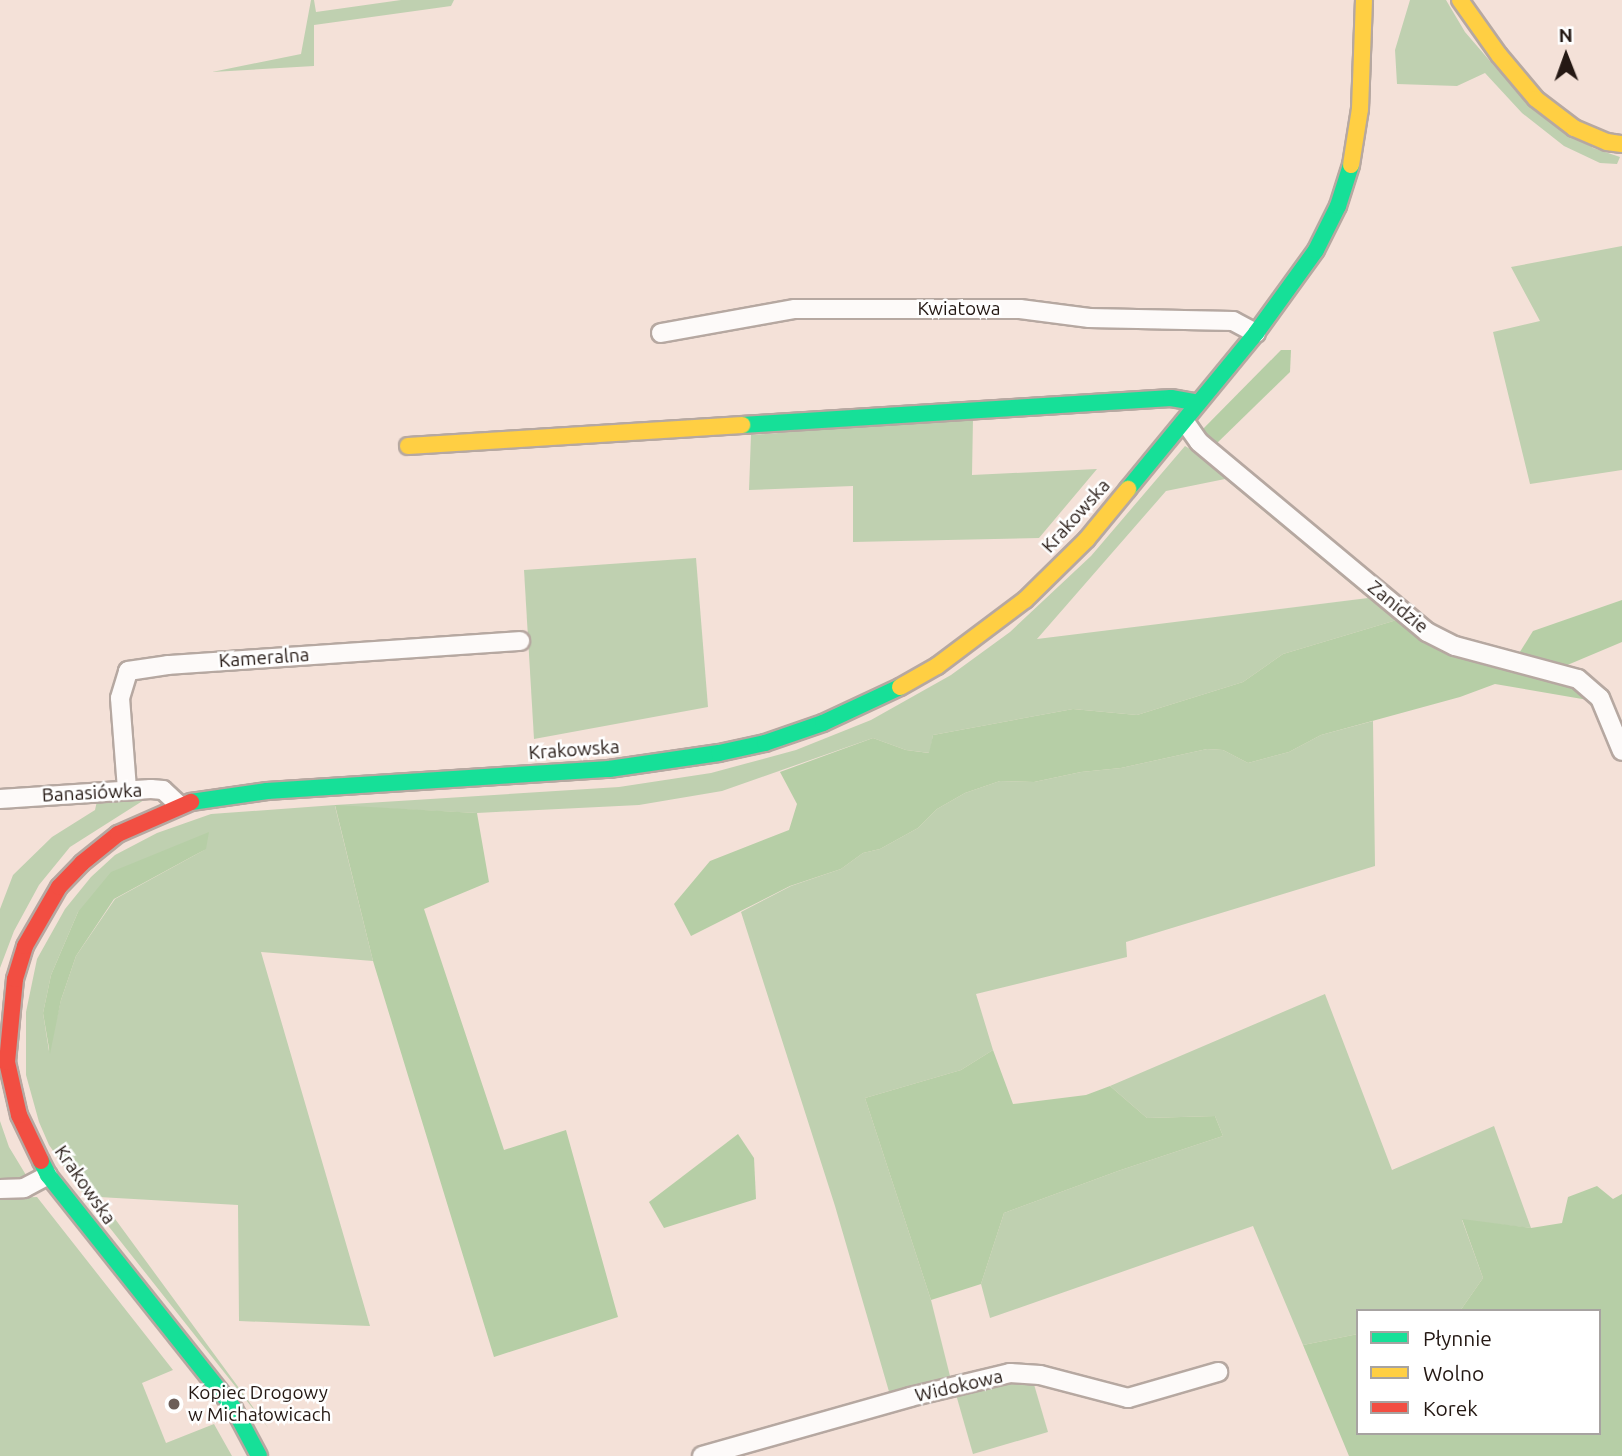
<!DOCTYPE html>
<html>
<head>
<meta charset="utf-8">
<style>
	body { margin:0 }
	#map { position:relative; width:1622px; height:1456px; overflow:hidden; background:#f4e1d8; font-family:Ubuntu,sans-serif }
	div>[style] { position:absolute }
	.green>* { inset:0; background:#bfd0b0 }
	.forest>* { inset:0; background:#b6cea6 }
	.roads { filter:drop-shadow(2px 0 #b6a8a1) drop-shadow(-2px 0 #b6a8a1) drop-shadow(0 2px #b6a8a1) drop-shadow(0 -2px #b6a8a1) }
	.street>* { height:18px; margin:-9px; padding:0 9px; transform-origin:9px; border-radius:9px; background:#fdfaf9 }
	.fast>* { height:16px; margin:-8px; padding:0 8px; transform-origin:8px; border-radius:8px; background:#16e098 }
	.slow>* { height:16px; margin:-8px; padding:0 8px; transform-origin:8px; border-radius:8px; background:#ffcf43 }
	.jam>* { height:16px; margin:-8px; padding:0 8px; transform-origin:8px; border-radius:8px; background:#f24e42 }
	.dots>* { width:19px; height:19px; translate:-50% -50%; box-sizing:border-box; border:4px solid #fff; border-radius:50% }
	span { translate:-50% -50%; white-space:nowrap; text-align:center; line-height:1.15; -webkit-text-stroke:5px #fff; paint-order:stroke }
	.street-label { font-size:19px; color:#241813 }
	.poi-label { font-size:19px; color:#241813 }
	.left { translate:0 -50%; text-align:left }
	.legend { position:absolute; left:1356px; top:1309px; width:245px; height:126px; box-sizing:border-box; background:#fff; border:2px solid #a7a3a1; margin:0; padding:9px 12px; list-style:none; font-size:21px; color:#241813 }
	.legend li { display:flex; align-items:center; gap:14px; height:35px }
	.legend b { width:35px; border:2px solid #a7a3a1 }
	.north { position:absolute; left:1531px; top:21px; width:70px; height:70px; -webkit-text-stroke:5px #fff; paint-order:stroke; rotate:359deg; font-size:19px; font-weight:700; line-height:28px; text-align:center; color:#241813 }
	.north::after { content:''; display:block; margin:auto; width:24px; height:32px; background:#241813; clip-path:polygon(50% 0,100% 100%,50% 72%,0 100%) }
</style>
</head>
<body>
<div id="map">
	<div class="green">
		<div style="clip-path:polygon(311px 0,314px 0,316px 12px,401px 0,454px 0,451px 6px,314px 25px,314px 66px,212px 72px,301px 54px)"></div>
		<div style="clip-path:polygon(1410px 0,1446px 0,1465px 32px,1496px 68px,1593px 148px,1620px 157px,1617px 164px,1600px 163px,1564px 146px,1522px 113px,1485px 73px,1457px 86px,1397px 84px,1395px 50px)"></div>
		<div style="clip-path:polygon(1622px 246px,1622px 470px,1530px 484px,1493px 332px,1540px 321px,1511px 267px)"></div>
		<div style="clip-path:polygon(973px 418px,972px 475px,1097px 469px,1039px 538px,853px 542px,853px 486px,749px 490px,751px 435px)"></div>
		<div style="clip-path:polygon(evenodd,1185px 446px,1237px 477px,1400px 619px,1283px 654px,1243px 682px,1137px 715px,1073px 709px,933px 735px,930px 753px,906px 750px,873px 738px,722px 791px,639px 805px,477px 813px,335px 806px,373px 961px,261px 952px,370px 1326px,239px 1321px,238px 1205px,99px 1197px,269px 1429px,87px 1199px,49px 1145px,39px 1122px,26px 1075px,26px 1012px,37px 959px,65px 909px,91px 877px,115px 855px,157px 833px,211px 814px,335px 805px,619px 787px,711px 773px,796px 750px,871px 720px,951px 675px,1010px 632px,1091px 556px,1185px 446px,1225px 479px,1368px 598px,1037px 639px,1166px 491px,1225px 479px,1185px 446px,206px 849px,115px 899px,76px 956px,61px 1000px,49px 1051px,43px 1013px,51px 975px,78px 912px,206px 849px)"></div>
		<div style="clip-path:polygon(696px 558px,708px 707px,534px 739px,524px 570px)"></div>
		<div style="clip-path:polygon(1373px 721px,1375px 866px,1126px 942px,1127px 957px,976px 994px,993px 1050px,961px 1070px,865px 1098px,931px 1300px,951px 1380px,890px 1395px,835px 1206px,741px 912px,791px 886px,841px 869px,863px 853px,880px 849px,918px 828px,937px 809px,965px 793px,1000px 781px,1034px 782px,1081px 772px,1121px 768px,1207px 749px,1223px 750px,1248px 763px,1289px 752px,1321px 735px)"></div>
		<div style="clip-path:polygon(142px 794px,144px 800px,70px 847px,39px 885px,14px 931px,0 968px,0 909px,13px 875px,52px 837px,95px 810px,97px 801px)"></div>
		<div style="clip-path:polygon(1325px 994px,1392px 1170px,1494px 1126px,1531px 1228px,1462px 1220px,1483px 1278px,1460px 1311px,1358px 1311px,1358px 1334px,1303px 1345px,1253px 1226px,990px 1318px,981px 1284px,1004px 1213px,1118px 1171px,1223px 1136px,1215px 1116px,1147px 1118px,1110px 1086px)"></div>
		<div style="clip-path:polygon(0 1121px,9px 1147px,29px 1180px,0 1180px)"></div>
		<div style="clip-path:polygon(37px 1197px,173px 1370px,142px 1383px,166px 1443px,214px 1424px,232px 1456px,0 1456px,0 1198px)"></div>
		<div style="clip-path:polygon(1011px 1377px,1033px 1381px,1048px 1432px,973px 1454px,955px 1391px)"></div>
	</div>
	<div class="forest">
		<div style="clip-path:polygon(1281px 350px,1291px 350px,1290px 372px,1214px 446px,1200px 432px)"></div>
		<div style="clip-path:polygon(1622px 600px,1622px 642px,1565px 666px,1518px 655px,1533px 631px)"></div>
		<div style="clip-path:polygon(1400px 619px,1574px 681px,1588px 700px,1495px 684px,1460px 697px,1321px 735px,1289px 752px,1248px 763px,1223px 750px,1207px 749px,1121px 768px,1081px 772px,1034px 782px,1000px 781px,965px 793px,937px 809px,918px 828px,880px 849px,863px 853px,841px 869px,790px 886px,691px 936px,674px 904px,710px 861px,789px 830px,797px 804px,780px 772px,873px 738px,906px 750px,929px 753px,933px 735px,1073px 709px,1137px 715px,1243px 682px,1283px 654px)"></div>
		<div style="clip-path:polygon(335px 805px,477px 813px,489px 882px,424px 909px,504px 1150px,566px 1130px,618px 1317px,494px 1357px,373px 961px)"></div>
		<div style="clip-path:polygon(209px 832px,206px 849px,114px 899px,76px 956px,61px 1000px,50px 1054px,43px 1013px,51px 975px,78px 912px,111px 872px)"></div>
		<div style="clip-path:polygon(993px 1050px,1013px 1104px,1086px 1095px,1110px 1086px,1147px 1118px,1215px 1116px,1223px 1136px,1118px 1171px,1004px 1213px,981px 1284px,931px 1300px,865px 1098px,961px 1070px)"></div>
		<div style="clip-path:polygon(738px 1134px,754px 1158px,756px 1199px,664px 1228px,649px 1202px)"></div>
		<div style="clip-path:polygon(1597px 1186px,1613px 1199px,1622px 1194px,1622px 1456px,1349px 1456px,1303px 1345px,1358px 1334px,1358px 1433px,1599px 1433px,1599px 1311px,1460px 1311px,1483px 1278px,1462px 1219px,1531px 1228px,1562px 1223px,1568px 1197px)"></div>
	</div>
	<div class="roads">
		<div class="street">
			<div style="left:661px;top:333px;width:136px;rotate:-10.2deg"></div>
			<div style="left:795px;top:309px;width:225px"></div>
			<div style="left:1020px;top:309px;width:70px;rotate:7.4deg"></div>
			<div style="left:1089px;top:318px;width:144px;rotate:1.2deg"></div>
			<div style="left:1233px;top:321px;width:26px;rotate:28deg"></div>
			<div style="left:1185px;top:422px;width:24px;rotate:55deg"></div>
			<div style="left:1199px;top:442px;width:297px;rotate:39.8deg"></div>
			<div style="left:1427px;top:632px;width:31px;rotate:27deg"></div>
			<div style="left:1455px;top:646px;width:127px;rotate:15deg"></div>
			<div style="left:1578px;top:679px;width:29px;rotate:41deg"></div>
			<div style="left:1600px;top:698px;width:57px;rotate:67.5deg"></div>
			<div style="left:127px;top:789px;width:91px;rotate:-94.4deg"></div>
			<div style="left:120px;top:698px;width:28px;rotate:-73deg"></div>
			<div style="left:128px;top:671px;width:40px;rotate:-8.5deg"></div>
			<div style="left:168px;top:665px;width:353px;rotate:-3.9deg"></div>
			<div style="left:0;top:799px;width:151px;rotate:-3.8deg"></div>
			<div style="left:151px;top:789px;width:12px;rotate:5deg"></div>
			<div style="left:163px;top:790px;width:22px;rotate:43deg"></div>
			<div style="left:0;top:1189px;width:24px;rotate:-2deg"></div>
			<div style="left:24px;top:1188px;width:27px;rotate:-28deg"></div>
			<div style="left:702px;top:1456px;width:216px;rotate:-15.8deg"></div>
			<div style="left:910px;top:1397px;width:103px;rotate:-13.5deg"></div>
			<div style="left:1010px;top:1373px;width:30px;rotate:4deg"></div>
			<div style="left:1040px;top:1375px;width:91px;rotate:14.6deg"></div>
			<div style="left:1128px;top:1398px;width:94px;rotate:-16.1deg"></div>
		</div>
		<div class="fast">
			<div style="left:742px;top:425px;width:430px;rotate:-3.6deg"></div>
			<div style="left:1171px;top:398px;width:27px;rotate:10deg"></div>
			<div style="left:1128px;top:489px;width:202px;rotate:-50.6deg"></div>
			<div style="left:1256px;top:333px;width:102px;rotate:-54.1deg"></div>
			<div style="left:1316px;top:250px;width:49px;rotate:-63.4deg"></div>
			<div style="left:1338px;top:206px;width:43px;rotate:-72.4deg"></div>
			<div style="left:191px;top:802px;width:77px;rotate:-8.2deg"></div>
			<div style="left:267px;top:791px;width:343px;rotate:-3.7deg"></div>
			<div style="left:609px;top:769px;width:111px;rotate:-8.3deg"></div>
			<div style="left:719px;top:753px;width:47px;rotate:-12.3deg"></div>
			<div style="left:765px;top:743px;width:61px;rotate:-19deg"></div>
			<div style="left:823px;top:723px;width:85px;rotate:-25.1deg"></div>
			<div style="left:41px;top:1161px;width:16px;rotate:63deg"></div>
			<div style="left:48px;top:1175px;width:299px;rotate:51.5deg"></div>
			<div style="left:234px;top:1409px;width:53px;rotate:62deg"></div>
		</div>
		<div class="slow">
			<div style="left:1460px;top:0;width:67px;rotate:54.7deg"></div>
			<div style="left:1499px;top:55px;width:57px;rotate:49.9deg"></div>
			<div style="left:1536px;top:99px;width:48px;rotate:37.3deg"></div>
			<div style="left:1574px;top:128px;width:36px;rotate:23deg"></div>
			<div style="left:1607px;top:142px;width:15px;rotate:8deg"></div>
			<div style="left:1351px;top:165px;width:57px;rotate:-80.9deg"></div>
			<div style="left:1360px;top:109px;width:109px;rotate:-87.9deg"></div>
			<div style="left:408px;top:446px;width:335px;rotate:-3.6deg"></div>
			<div style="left:900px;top:687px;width:43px;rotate:-29.6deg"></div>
			<div style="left:937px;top:666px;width:110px;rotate:-36.9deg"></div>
			<div style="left:1025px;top:600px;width:87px;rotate:-44.5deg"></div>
			<div style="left:1087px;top:539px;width:65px;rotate:-50.6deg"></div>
		</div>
		<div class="jam">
			<div style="left:41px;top:1161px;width:51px;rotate:-115.6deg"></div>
			<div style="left:19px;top:1115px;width:54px;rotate:-102.8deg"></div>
			<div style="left:7px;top:1062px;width:83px;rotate:-84.5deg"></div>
			<div style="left:15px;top:979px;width:34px;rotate:-73deg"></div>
			<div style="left:25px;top:946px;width:68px;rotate:-60deg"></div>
			<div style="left:59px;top:887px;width:33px;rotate:-46deg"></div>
			<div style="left:82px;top:863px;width:46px;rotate:-38.9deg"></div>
			<div style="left:118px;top:834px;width:80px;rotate:-23.7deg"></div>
		</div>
	</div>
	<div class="dots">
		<div style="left:174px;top:1404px;background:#6d5e58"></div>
	</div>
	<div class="street-label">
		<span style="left:959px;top:309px">Kwiatowa</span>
		<span style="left:1076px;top:516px;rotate:-48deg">Krakowska</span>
		<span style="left:1398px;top:607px;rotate:39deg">Zanidzie</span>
		<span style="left:264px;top:658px;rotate:-4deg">Kameralna</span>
		<span style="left:574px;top:750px;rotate:-4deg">Krakowska</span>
		<span style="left:92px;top:793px;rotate:-3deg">Banasiówka</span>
		<span style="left:85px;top:1185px;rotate:55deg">Krakowska</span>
		<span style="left:959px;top:1386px;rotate:-13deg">Widokowa</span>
	</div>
	<div class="poi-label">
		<span class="left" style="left:188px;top:1404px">Kopiec Drogowy<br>w Michałowicach</span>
	</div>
	<ul class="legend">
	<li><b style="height:9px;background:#16e098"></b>Płynnie</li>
	<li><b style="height:9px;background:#ffcf43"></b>Wolno</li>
	<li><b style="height:9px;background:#f24e42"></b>Korek</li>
	</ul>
	<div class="north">N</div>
</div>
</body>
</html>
